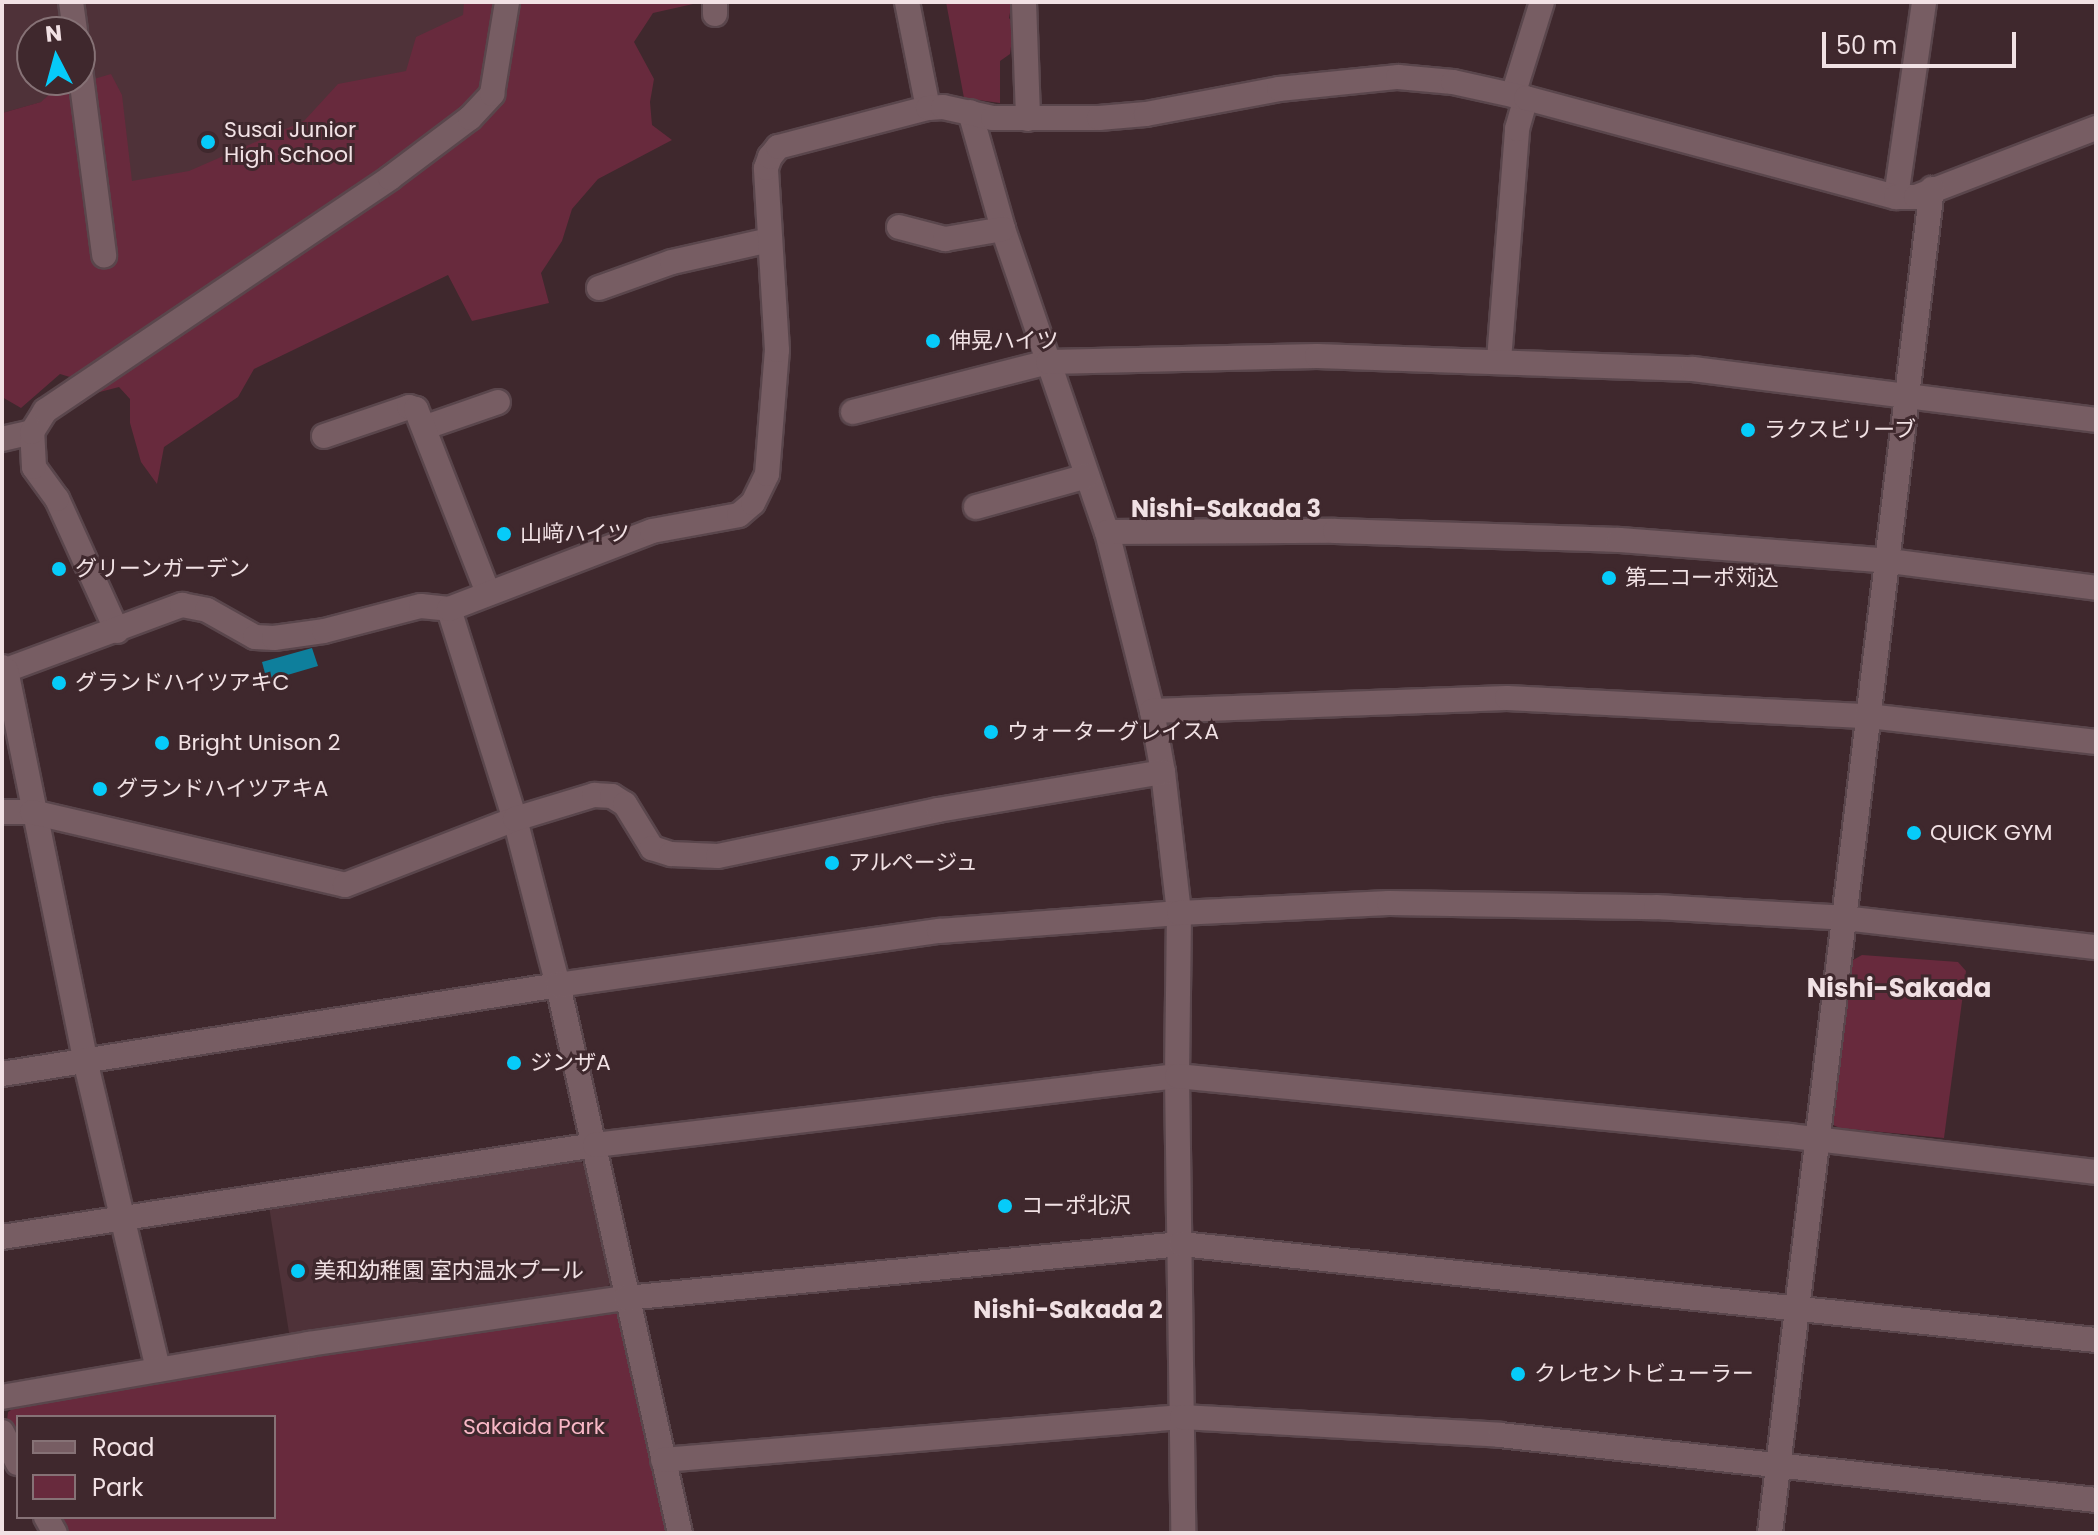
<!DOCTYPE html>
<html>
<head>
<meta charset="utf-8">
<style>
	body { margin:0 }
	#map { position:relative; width:2098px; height:1535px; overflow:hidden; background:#3f282d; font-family:Poppins,"Noto Sans JP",sans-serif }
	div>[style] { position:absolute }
	.built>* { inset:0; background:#4f3239 }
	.green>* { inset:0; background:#682a3d }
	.water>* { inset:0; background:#0e7f9c }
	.roads { filter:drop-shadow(2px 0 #5a464c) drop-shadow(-2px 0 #5a464c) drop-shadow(0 2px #5a464c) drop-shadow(0 -2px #5a464c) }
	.minor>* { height:24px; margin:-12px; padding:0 12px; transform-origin:12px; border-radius:12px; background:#775d63 }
	.dots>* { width:22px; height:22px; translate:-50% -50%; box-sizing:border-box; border:4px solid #3f282d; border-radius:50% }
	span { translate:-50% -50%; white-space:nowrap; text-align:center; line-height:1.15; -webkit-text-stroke:6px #3f282d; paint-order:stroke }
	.poi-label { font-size:22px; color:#f1e1e4 }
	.left { translate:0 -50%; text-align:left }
	.park-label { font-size:22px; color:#f8b7c6 }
	.neighbourhood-label { font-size:24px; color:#f1e1e4; font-weight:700 }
	.quarter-label { font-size:26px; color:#f1e1e4; font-weight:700 }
	.frame { position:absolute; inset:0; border:4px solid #f1e1e4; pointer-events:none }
	.legend { position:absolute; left:16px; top:1415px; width:260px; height:104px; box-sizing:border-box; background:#3f282d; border:2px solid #867276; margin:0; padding:10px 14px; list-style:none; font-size:24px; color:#f1e1e4 }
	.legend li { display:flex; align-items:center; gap:16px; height:40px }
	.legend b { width:40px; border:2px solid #867276 }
	.north { position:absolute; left:16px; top:16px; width:80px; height:80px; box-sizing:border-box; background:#3f282d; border:2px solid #867276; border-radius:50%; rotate:354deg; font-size:22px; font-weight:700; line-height:32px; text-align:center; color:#f1e1e4 }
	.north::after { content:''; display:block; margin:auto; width:28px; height:36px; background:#06cbf9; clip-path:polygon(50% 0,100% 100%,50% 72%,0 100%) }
	.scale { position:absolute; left:1822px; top:32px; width:194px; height:36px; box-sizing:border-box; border:4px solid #f1e1e4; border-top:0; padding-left:10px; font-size:24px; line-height:28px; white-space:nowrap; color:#f1e1e4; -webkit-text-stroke:6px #3f282d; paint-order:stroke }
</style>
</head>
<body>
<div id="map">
	<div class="built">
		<div style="clip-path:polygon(2px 2px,60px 2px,64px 32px,32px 32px,32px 80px,71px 80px,72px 86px,53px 91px,42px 102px,2px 113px)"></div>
		<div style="clip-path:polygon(81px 2px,501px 2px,491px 60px,116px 233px)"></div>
		<div style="clip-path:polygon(578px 1160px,592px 1170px,613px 1282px,602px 1290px,290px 1339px,269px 1206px)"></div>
	</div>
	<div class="green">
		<div style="clip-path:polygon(464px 2px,702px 2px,653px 13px,634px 42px,654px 79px,650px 102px,652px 125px,672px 140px,598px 179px,572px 209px,562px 241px,541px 273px,549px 303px,472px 321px,448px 275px,254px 369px,238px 397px,164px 447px,157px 484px,141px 462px,130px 423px,130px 399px,119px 387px,96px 393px,82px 404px,79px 400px,93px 384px,60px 374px,21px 408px,2px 397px,2px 113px,41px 102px,53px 91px,111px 74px,122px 95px,132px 181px,189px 171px,304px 121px,338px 84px,406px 71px,416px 37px,463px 15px)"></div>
		<div style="clip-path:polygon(946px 2px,1012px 2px,1009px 18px,1014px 24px,1010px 54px,1000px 61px,1000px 103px,964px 98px)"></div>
		<div style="clip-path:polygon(1862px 955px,1958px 962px,1966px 971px,1944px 1138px,1840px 1128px,1833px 1125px,1829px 1116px,1853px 960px)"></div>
		<div style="clip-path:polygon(604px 1309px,618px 1313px,623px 1319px,670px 1533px,66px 1533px,58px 1517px,274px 1517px,274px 1417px,18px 1417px,18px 1440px,7px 1420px,8px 1412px,20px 1404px)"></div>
	</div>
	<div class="water">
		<div style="clip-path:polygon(312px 648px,318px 666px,267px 681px,262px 662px)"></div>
	</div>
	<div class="roads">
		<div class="minor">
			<div style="left:71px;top:2px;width:30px;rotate:82deg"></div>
			<div style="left:715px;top:2px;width:12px;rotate:90deg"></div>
			<div style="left:907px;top:2px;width:108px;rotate:78.8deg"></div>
			<div style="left:1024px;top:2px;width:117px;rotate:88deg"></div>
			<div style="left:80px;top:69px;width:188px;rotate:82.6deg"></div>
			<div style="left:1513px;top:95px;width:97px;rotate:-72.7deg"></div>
			<div style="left:970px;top:112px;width:122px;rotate:74.2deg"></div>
			<div style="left:1003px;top:229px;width:320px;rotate:71.1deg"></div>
			<div style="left:1107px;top:532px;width:185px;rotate:75.9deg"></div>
			<div style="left:1152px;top:711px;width:62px;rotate:79.8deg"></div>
			<div style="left:1163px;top:772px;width:142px;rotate:83.5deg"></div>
			<div style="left:1179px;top:913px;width:163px;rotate:90.7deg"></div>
			<div style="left:1177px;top:1076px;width:457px;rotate:89.2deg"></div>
			<div style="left:1896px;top:197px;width:197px;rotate:-81.8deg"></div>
			<div style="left:899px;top:227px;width:48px;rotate:14.6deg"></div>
			<div style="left:945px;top:239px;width:59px;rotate:-9.8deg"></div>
			<div style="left:599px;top:288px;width:77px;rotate:-19.6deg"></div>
			<div style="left:672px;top:262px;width:100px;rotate:-12.7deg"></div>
			<div style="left:1499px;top:360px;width:232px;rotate:-85.5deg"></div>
			<div style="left:1517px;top:129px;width:32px;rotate:-74deg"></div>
			<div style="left:853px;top:412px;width:201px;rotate:-14.4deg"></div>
			<div style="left:1048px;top:362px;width:269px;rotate:-1.3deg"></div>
			<div style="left:1317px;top:356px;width:376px;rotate:2deg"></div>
			<div style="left:1693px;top:369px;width:406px;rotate:7.2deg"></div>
			<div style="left:426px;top:427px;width:76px;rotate:-19.1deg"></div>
			<div style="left:324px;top:436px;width:90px;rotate:-18.8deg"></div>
			<div style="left:409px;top:407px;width:7px;rotate:16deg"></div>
			<div style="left:416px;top:409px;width:198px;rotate:68.6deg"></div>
			<div style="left:2px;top:439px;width:31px;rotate:-13deg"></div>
			<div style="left:976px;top:507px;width:115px;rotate:-15.6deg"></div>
			<div style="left:1107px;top:532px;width:228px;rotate:-0.3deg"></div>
			<div style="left:1335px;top:531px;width:284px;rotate:1.8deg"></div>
			<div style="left:1619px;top:540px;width:271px;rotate:4.4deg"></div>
			<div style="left:1889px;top:561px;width:209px;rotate:7.4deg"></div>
			<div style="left:449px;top:609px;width:220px;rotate:72.6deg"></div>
			<div style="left:515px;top:819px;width:171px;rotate:75.5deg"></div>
			<div style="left:558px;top:985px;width:561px;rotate:77.45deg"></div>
			<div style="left:117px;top:631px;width:145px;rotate:-114.4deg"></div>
			<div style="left:57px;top:499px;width:39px;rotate:-126deg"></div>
			<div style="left:34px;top:467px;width:35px;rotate:-93deg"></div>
			<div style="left:32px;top:432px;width:25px;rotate:-58deg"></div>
			<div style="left:45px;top:411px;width:416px;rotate:-34deg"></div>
			<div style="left:390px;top:178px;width:100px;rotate:-36.9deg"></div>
			<div style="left:470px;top:118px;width:33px;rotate:-47deg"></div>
			<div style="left:492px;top:94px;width:93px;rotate:-80.7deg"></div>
			<div style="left:2px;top:667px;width:5px;rotate:37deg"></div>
			<div style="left:6px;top:670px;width:188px;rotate:-20.3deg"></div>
			<div style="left:182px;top:605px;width:25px;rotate:11deg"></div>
			<div style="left:207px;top:610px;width:55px;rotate:29.4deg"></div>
			<div style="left:255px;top:637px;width:19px;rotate:3deg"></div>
			<div style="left:274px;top:638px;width:50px;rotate:-8deg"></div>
			<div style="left:324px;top:631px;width:100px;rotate:-14.5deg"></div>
			<div style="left:421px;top:606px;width:28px;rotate:6deg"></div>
			<div style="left:449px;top:609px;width:217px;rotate:-21deg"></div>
			<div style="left:652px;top:531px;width:88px;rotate:-10.4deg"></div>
			<div style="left:739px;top:515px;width:18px;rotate:-41deg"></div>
			<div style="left:753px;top:503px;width:32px;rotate:-64deg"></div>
			<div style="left:767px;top:474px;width:124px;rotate:-85.4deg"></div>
			<div style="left:777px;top:350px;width:182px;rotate:-93.5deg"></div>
			<div style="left:766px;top:168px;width:12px;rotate:-70deg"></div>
			<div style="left:770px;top:157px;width:13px;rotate:-51deg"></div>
			<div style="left:778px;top:147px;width:155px;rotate:-14.6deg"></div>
			<div style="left:928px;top:108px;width:15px;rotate:-4deg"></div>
			<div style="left:943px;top:107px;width:51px;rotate:12.4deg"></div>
			<div style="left:993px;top:118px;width:106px"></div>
			<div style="left:1099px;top:118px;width:47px;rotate:-4.9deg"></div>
			<div style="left:1146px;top:114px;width:135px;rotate:-10.6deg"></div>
			<div style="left:1279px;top:89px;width:120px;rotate:-5.8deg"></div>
			<div style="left:1398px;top:77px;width:55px;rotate:5.2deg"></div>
			<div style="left:1453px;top:82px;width:75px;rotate:12.4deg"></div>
			<div style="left:1526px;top:98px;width:383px;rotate:15deg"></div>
			<div style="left:1896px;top:197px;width:20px"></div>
			<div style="left:1916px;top:197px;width:193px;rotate:-21deg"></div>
			<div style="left:6px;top:670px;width:398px;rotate:78.5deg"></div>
			<div style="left:85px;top:1060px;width:318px;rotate:76.7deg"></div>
			<div style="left:1152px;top:711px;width:355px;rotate:-2.1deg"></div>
			<div style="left:1507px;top:698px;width:361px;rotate:2.9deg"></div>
			<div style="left:1868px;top:716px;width:229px;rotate:6.5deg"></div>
			<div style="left:2px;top:812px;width:30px"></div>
			<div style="left:32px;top:812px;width:321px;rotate:13.1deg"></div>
			<div style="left:345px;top:885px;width:182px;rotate:-21.2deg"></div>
			<div style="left:515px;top:819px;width:83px;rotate:-16.9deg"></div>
			<div style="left:594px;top:795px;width:18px;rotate:3deg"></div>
			<div style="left:612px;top:796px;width:15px;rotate:32deg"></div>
			<div style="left:625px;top:804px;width:52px;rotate:58.5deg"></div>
			<div style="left:652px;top:848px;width:20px;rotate:18deg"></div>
			<div style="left:671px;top:854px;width:47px;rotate:2.4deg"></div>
			<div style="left:718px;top:856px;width:225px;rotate:-11.8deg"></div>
			<div style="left:938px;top:810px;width:228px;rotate:-9.6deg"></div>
			<div style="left:2px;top:1074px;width:563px;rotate:-9.09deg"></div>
			<div style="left:558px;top:985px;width:385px;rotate:-8.1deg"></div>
			<div style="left:939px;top:931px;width:241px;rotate:-4.3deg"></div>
			<div style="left:1179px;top:913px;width:210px;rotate:-2.7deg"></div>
			<div style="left:1389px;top:903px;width:267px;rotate:0.9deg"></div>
			<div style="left:1656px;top:907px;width:188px;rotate:3.3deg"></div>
			<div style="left:1844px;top:918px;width:254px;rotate:6.6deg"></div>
			<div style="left:2px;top:1237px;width:600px;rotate:-8.82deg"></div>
			<div style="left:595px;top:1145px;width:586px;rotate:-6.76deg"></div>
			<div style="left:1177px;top:1076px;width:616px;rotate:5.59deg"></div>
			<div style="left:1790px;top:1136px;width:308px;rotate:6.7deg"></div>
			<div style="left:2px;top:1397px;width:312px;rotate:-9.8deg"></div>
			<div style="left:309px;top:1344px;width:320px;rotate:-8.3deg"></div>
			<div style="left:626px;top:1298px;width:558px;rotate:-5.56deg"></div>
			<div style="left:1181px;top:1244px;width:920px;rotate:5.99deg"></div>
			<div style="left:2px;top:1432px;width:35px;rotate:63deg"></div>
			<div style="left:663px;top:1460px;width:521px;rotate:-4.74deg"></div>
			<div style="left:1182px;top:1417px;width:319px;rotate:3.2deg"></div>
			<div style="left:1500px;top:1435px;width:600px;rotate:6.22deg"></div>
			<div style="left:46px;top:1517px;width:18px;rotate:61deg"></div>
			<div style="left:1770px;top:1533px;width:1354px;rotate:-83.13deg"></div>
		</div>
	</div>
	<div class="dots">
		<div style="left:208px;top:142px;background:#06cbf9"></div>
		<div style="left:933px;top:341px;background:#06cbf9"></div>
		<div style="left:1748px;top:430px;background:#06cbf9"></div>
		<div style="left:504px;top:534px;background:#06cbf9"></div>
		<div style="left:59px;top:569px;background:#06cbf9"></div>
		<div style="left:1609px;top:578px;background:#06cbf9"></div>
		<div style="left:59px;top:683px;background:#06cbf9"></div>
		<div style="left:991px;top:732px;background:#06cbf9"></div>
		<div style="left:162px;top:743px;background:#06cbf9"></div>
		<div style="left:100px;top:789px;background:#06cbf9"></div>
		<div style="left:1914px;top:833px;background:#06cbf9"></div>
		<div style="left:832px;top:863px;background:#06cbf9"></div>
		<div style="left:514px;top:1063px;background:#06cbf9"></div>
		<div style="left:1005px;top:1206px;background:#06cbf9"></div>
		<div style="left:298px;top:1271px;background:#06cbf9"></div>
		<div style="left:1518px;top:1374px;background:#06cbf9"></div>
	</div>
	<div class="poi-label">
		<span class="left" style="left:224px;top:142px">Susai Junior<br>High School</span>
		<span class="left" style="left:949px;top:341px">伸晃ハイツ</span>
		<span class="left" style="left:1764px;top:430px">ラクスビリーブ</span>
		<span class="left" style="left:520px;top:534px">山﨑ハイツ</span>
		<span class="left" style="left:75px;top:569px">グリーンガーデン</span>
		<span class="left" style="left:1625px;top:578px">第二コーポ苅込</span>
		<span class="left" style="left:75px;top:683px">グランドハイツアキC</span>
		<span class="left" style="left:1007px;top:732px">ウォーターグレイスA</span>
		<span class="left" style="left:178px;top:743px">Bright Unison 2</span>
		<span class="left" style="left:116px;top:789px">グランドハイツアキA</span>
		<span class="left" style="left:1930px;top:833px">QUICK GYM</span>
		<span class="left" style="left:848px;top:863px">アルページュ</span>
		<span class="left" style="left:530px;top:1063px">ジンザA</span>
		<span class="left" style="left:1021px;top:1206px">コーポ北沢</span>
		<span class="left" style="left:314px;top:1271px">美和幼稚園 室内温水プール</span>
		<span class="left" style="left:1534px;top:1374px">クレセントビューラー</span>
	</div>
	<div class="park-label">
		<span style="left:534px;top:1427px">Sakaida Park</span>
	</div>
	<div class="neighbourhood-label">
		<span style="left:1226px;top:509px">Nishi-Sakada 3</span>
		<span style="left:1068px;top:1310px">Nishi-Sakada 2</span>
	</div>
	<div class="quarter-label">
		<span style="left:1899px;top:989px">Nishi-Sakada</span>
	</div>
	<div class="frame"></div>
	<ul class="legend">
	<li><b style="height:10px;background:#775d63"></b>Road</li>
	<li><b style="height:22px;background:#682a3d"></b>Park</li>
	</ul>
	<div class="north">N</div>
	<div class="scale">50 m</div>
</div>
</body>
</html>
